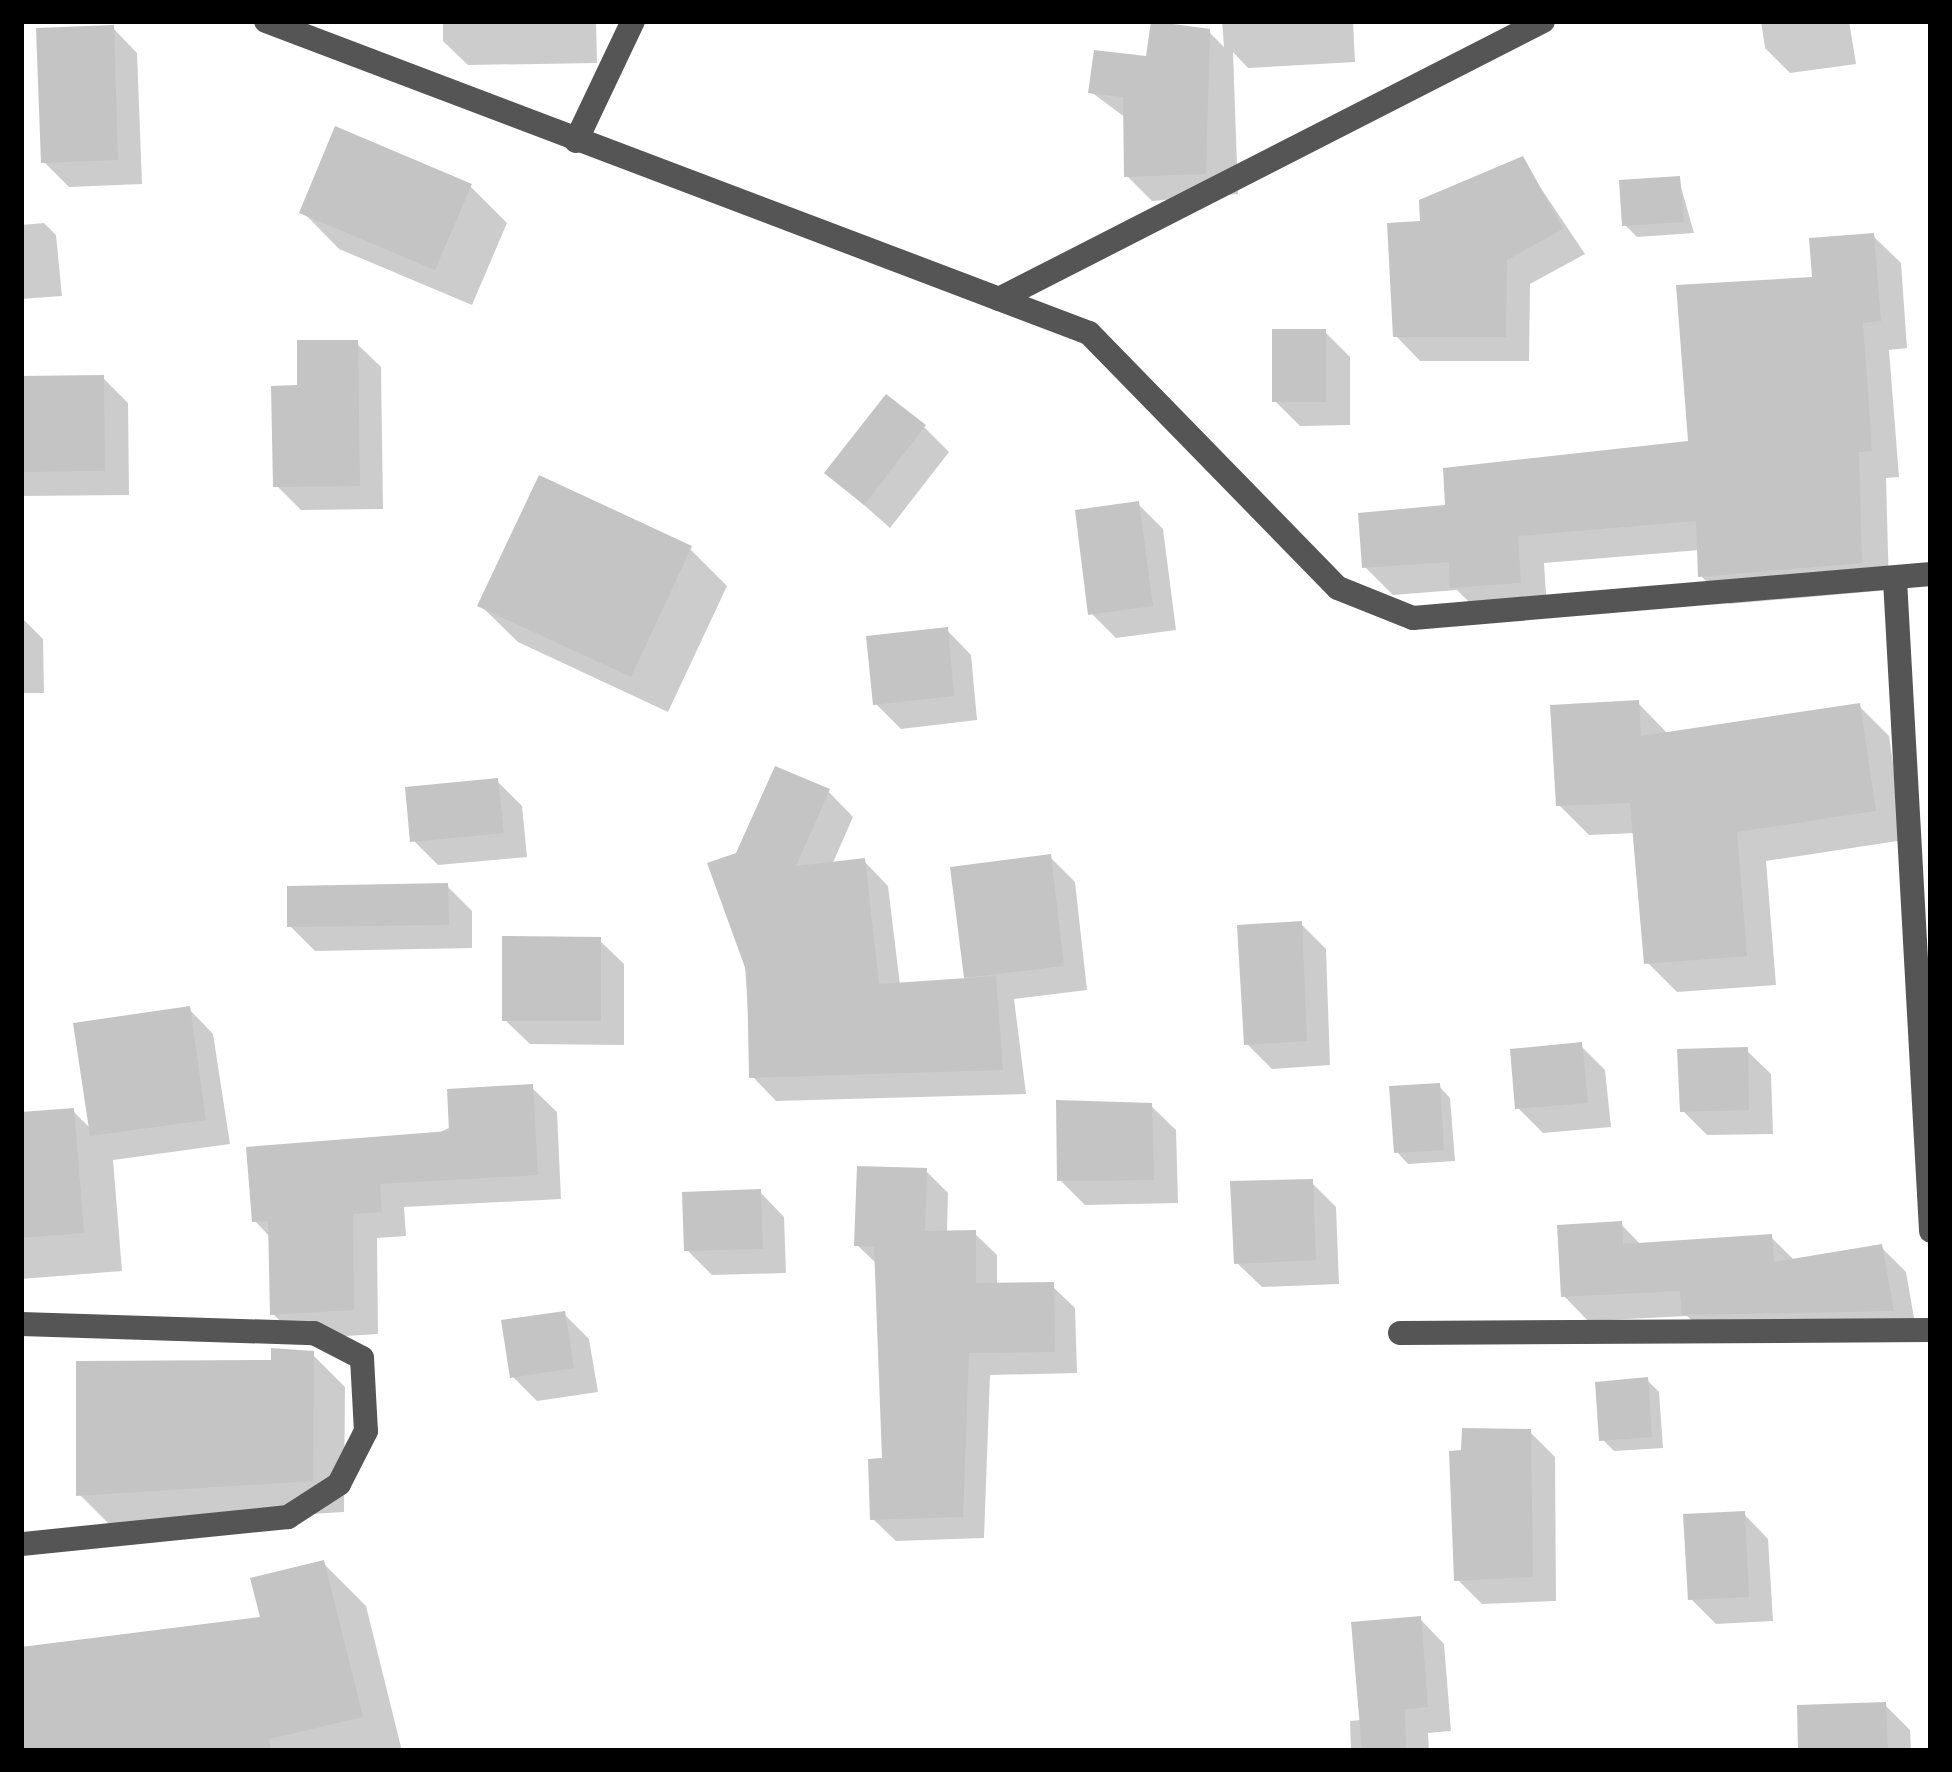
<!DOCTYPE html>
<html>
<head>
<meta charset="utf-8">
<style>
	body { margin:0 }
	#map { position:relative; width:1952px; height:1772px; overflow:hidden; background:#fff; font-family:Roboto,sans-serif }
	div>[style] { position:absolute }
	.shadow>* { inset:0; background:#0003 }
	.building>* { inset:0; background:#c4c4c4 }
	.street>* { height:24px; margin:-12px; padding:0 12px; transform-origin:12px; border-radius:12px; background:#555 }
	span { translate:-50% -50%; white-space:nowrap; text-align:center; line-height:1.15; -webkit-text-stroke:9px #fff; paint-order:stroke }
	.frame { position:absolute; inset:0; border:24px solid #000; pointer-events:none }
</style>
</head>
<body>
<div id="map">
	<div class="shadow">
		<div style="clip-path:polygon(443px 21px,596px 21px,597px 63px,468px 65px,443px 41px)"></div>
		<div style="clip-path:polygon(1222px 21px,1353px 21px,1355px 62px,1248px 68px,1233px 52px,1238px 194px,1152px 201px,1127px 176px,1126px 118px,1091px 92px,1208px 31px,1224px 47px)"></div>
		<div style="clip-path:polygon(1761px 21px,1849px 21px,1856px 64px,1790px 73px,1765px 48px)"></div>
		<div style="clip-path:polygon(113px 28px,137px 53px,142px 184px,69px 187px,44px 162px)"></div>
		<div style="clip-path:polygon(1522px 160px,1585px 254px,1530px 284px,1529px 361px,1420px 361px,1396px 336px,1423px 224px)"></div>
		<div style="clip-path:polygon(1679px 180px,1694px 233px,1637px 237px,1625px 225px)"></div>
		<div style="clip-path:polygon(470px 186px,507px 223px,472px 305px,339px 249px,303px 212px)"></div>
		<div style="clip-path:polygon(44px 223px,56px 235px,62px 296px,21px 299px,21px 225px)"></div>
		<div style="clip-path:polygon(1873px 236px,1901px 263px,1907px 348px,1889px 350px,1899px 477px,1886px 478px,1889px 590px,1729px 604px,1701px 576px,1700px 550px,1544px 563px,1547px 610px,1481px 614px,1457px 590px,1393px 595px,1365px 567px,1448px 508px,1692px 444px,1815px 280px)"></div>
		<div style="clip-path:polygon(1325px 332px,1350px 357px,1350px 425px,1300px 426px,1275px 401px)"></div>
		<div style="clip-path:polygon(356px 343px,381px 367px,383px 509px,301px 510px,276px 485px,300px 388px)"></div>
		<div style="clip-path:polygon(103px 378px,128px 403px,129px 495px,21px 496px,21px 379px)"></div>
		<div style="clip-path:polygon(924px 427px,949px 452px,890px 528px,828px 473px)"></div>
		<div style="clip-path:polygon(1138px 504px,1163px 529px,1176px 630px,1116px 638px,1091px 613px)"></div>
		<div style="clip-path:polygon(690px 549px,727px 586px,668px 712px,518px 642px,481px 606px)"></div>
		<div style="clip-path:polygon(21px 617px,43px 639px,44px 693px,21px 693px)"></div>
		<div style="clip-path:polygon(947px 630px,971px 655px,977px 720px,901px 729px,876px 704px)"></div>
		<div style="clip-path:polygon(1638px 703px,1669px 735px,1859px 706px,1889px 736px,1904px 840px,1766px 861px,1776px 985px,1677px 992px,1647px 962px,1636px 833px,1589px 835px,1559px 805px)"></div>
		<div style="clip-path:polygon(497px 781px,522px 806px,527px 857px,438px 865px,413px 840px)"></div>
		<div style="clip-path:polygon(829px 792px,853px 817px,832px 865px,864px 861px,888px 886px,900px 985px,968px 981px,954px 869px,1050px 857px,1075px 882px,1087px 990px,1014px 999px,1026px 1094px,776px 1101px,752px 1076px,738px 855px)"></div>
		<div style="clip-path:polygon(447px 886px,472px 911px,472px 948px,315px 951px,290px 926px)"></div>
		<div style="clip-path:polygon(1301px 924px,1326px 949px,1330px 1065px,1272px 1069px,1247px 1044px)"></div>
		<div style="clip-path:polygon(599px 940px,624px 964px,624px 1045px,530px 1044px,505px 1020px)"></div>
		<div style="clip-path:polygon(189px 1009px,213px 1034px,230px 1144px,113px 1160px,122px 1271px,21px 1279px,21px 1115px,73px 1111px,91px 1129px)"></div>
		<div style="clip-path:polygon(1581px 1046px,1605px 1070px,1611px 1127px,1543px 1133px,1518px 1108px)"></div>
		<div style="clip-path:polygon(1746px 1050px,1771px 1074px,1773px 1134px,1707px 1135px,1682px 1110px)"></div>
		<div style="clip-path:polygon(1439px 1086px,1450px 1098px,1455px 1161px,1408px 1164px,1397px 1152px)"></div>
		<div style="clip-path:polygon(532px 1088px,557px 1112px,561px 1199px,404px 1207px,406px 1236px,377px 1238px,378px 1334px,298px 1339px,273px 1314px,271px 1238px,255px 1221px)"></div>
		<div style="clip-path:polygon(1151px 1106px,1176px 1130px,1178px 1203px,1085px 1205px,1060px 1180px)"></div>
		<div style="clip-path:polygon(926px 1171px,948px 1193px,947px 1233px,974px 1233px,997px 1255px,997px 1286px,1052px 1286px,1075px 1308px,1077px 1373px,990px 1375px,984px 1538px,896px 1541px,873px 1519px,885px 1461px,878px 1265px,857px 1245px)"></div>
		<div style="clip-path:polygon(1311px 1182px,1336px 1207px,1339px 1284px,1262px 1287px,1237px 1263px)"></div>
		<div style="clip-path:polygon(760px 1192px,784px 1217px,786px 1273px,712px 1275px,687px 1250px)"></div>
		<div style="clip-path:polygon(1621px 1224px,1642px 1246px,1771px 1237px,1795px 1261px,1881px 1247px,1906px 1272px,1917px 1335px,1710px 1338px,1687px 1316px,1588px 1321px,1564px 1296px)"></div>
		<div style="clip-path:polygon(564px 1314px,589px 1339px,598px 1392px,537px 1401px,513px 1377px)"></div>
		<div style="clip-path:polygon(312px 1354px,345px 1387px,344px 1512px,111px 1526px,79px 1494px,274px 1363px)"></div>
		<div style="clip-path:polygon(1647px 1380px,1659px 1392px,1663px 1448px,1614px 1451px,1602px 1439px)"></div>
		<div style="clip-path:polygon(1530px 1432px,1555px 1457px,1556px 1601px,1482px 1604px,1457px 1579px)"></div>
		<div style="clip-path:polygon(1744px 1514px,1768px 1539px,1773px 1621px,1716px 1624px,1691px 1599px)"></div>
		<div style="clip-path:polygon(323px 1563px,366px 1606px,402px 1751px,21px 1751px,21px 1650px,264px 1619px)"></div>
		<div style="clip-path:polygon(1420px 1619px,1444px 1644px,1451px 1731px,1428px 1733px,1429px 1751px,1351px 1751px,1350px 1721px,1362px 1720px)"></div>
		<div style="clip-path:polygon(1885px 1705px,1910px 1730px,1911px 1751px,1801px 1751px)"></div>
	</div>
	<div class="building">
		<div style="clip-path:polygon(1151px 21px,1210px 29px,1206px 174px,1124px 177px,1123px 97px,1088px 93px,1094px 50px,1146px 56px)"></div>
		<div style="clip-path:polygon(114px 25px,118px 160px,41px 163px,36px 28px)"></div>
		<div style="clip-path:polygon(335px 126px,472px 184px,435px 270px,299px 213px)"></div>
		<div style="clip-path:polygon(1523px 156px,1563px 229px,1507px 260px,1506px 337px,1393px 337px,1387px 223px,1420px 221px,1419px 200px)"></div>
		<div style="clip-path:polygon(1680px 176px,1684px 222px,1622px 226px,1619px 180px)"></div>
		<div style="clip-path:polygon(1874px 233px,1881px 321px,1863px 323px,1872px 451px,1859px 452px,1862px 563px,1698px 577px,1696px 521px,1518px 536px,1521px 583px,1450px 588px,1449px 562px,1362px 568px,1358px 513px,1445px 505px,1443px 468px,1688px 441px,1676px 285px,1812px 277px,1809px 238px)"></div>
		<div style="clip-path:polygon(1272px 329px,1326px 329px,1326px 402px,1272px 402px)"></div>
		<div style="clip-path:polygon(297px 340px,358px 340px,360px 486px,273px 487px,271px 386px,297px 385px)"></div>
		<div style="clip-path:polygon(104px 375px,105px 471px,21px 472px,21px 376px)"></div>
		<div style="clip-path:polygon(886px 394px,926px 425px,864px 505px,824px 473px)"></div>
		<div style="clip-path:polygon(539px 475px,692px 546px,631px 677px,477px 606px)"></div>
		<div style="clip-path:polygon(1139px 501px,1153px 606px,1088px 615px,1075px 510px)"></div>
		<div style="clip-path:polygon(948px 627px,954px 696px,873px 705px,866px 636px)"></div>
		<div style="clip-path:polygon(1639px 700px,1641px 736px,1860px 703px,1876px 811px,1737px 832px,1747px 956px,1644px 964px,1630px 803px,1556px 806px,1550px 705px)"></div>
		<div style="clip-path:polygon(775px 766px,830px 789px,796px 866px,865px 858px,879px 984px,996px 976px,1003px 1070px,749px 1078px,747px 973px,707px 863px,736px 853px)"></div>
		<div style="clip-path:polygon(498px 778px,504px 833px,410px 842px,405px 787px)"></div>
		<div style="clip-path:polygon(1051px 854px,1064px 966px,964px 978px,950px 867px)"></div>
		<div style="clip-path:polygon(448px 883px,449px 925px,287px 927px,287px 886px)"></div>
		<div style="clip-path:polygon(1302px 921px,1307px 1041px,1244px 1045px,1237px 925px)"></div>
		<div style="clip-path:polygon(502px 936px,601px 937px,601px 1021px,502px 1021px)"></div>
		<div style="clip-path:polygon(190px 1006px,206px 1120px,90px 1136px,73px 1023px)"></div>
		<div style="clip-path:polygon(1582px 1042px,1588px 1103px,1515px 1109px,1510px 1049px)"></div>
		<div style="clip-path:polygon(1748px 1047px,1749px 1110px,1680px 1112px,1677px 1049px)"></div>
		<div style="clip-path:polygon(1440px 1083px,1444px 1150px,1394px 1153px,1389px 1086px)"></div>
		<div style="clip-path:polygon(533px 1084px,538px 1175px,380px 1184px,382px 1212px,353px 1214px,354px 1310px,270px 1315px,268px 1221px,252px 1222px,246px 1147px,449px 1131px,447px 1089px)"></div>
		<div style="clip-path:polygon(1056px 1100px,1152px 1103px,1154px 1180px,1057px 1181px)"></div>
		<div style="clip-path:polygon(74px 1108px,84px 1233px,21px 1238px,21px 1112px)"></div>
		<div style="clip-path:polygon(857px 1166px,927px 1168px,925px 1231px,976px 1230px,976px 1283px,1054px 1282px,1055px 1352px,969px 1353px,963px 1517px,870px 1520px,868px 1459px,882px 1458px,874px 1247px,854px 1246px)"></div>
		<div style="clip-path:polygon(1313px 1179px,1316px 1260px,1234px 1264px,1230px 1181px)"></div>
		<div style="clip-path:polygon(761px 1189px,763px 1249px,684px 1251px,682px 1192px)"></div>
		<div style="clip-path:polygon(1622px 1221px,1623px 1244px,1772px 1234px,1774px 1262px,1882px 1244px,1894px 1311px,1682px 1315px,1680px 1291px,1561px 1297px,1557px 1225px)"></div>
		<div style="clip-path:polygon(565px 1311px,574px 1368px,510px 1378px,501px 1320px)"></div>
		<div style="clip-path:polygon(271px 1348px,314px 1351px,313px 1481px,76px 1496px,76px 1361px,271px 1360px)"></div>
		<div style="clip-path:polygon(1648px 1377px,1652px 1437px,1599px 1441px,1595px 1382px)"></div>
		<div style="clip-path:polygon(1462px 1428px,1531px 1429px,1533px 1577px,1454px 1581px,1449px 1451px,1461px 1450px)"></div>
		<div style="clip-path:polygon(1745px 1511px,1749px 1597px,1688px 1600px,1683px 1514px)"></div>
		<div style="clip-path:polygon(324px 1560px,363px 1717px,269px 1739px,271px 1751px,21px 1751px,21px 1647px,260px 1617px,250px 1578px)"></div>
		<div style="clip-path:polygon(1421px 1616px,1428px 1707px,1405px 1709px,1406px 1751px,1362px 1751px,1351px 1622px)"></div>
		<div style="clip-path:polygon(1886px 1702px,1888px 1751px,1798px 1751px,1797px 1705px)"></div>
	</div>
	<div class="street">
		<div style="left:266px;top:21px;width:880px;rotate:20.76deg"></div>
		<div style="left:1089px;top:333px;width:356px;rotate:45.7deg"></div>
		<div style="left:1338px;top:588px;width:81px;rotate:21.8deg"></div>
		<div style="left:1413px;top:618px;width:520px;rotate:-4.86deg"></div>
		<div style="left:576px;top:141px;width:133px;rotate:-64.6deg"></div>
		<div style="left:999px;top:299px;width:611px;rotate:-27.07deg"></div>
		<div style="left:1895px;top:580px;width:652px;rotate:86.83deg"></div>
		<div style="left:21px;top:1324px;width:293px;rotate:1.8deg"></div>
		<div style="left:314px;top:1333px;width:54px;rotate:27.5deg"></div>
		<div style="left:362px;top:1358px;width:73px;rotate:86.9deg"></div>
		<div style="left:366px;top:1431px;width:59px;rotate:117deg"></div>
		<div style="left:339px;top:1484px;width:61px;rotate:147.1deg"></div>
		<div style="left:288px;top:1517px;width:268px;rotate:174.2deg"></div>
		<div style="left:1400px;top:1333px;width:531px;rotate:-0.32deg"></div>
	</div>
	<div class="frame"></div>
</div>
</body>
</html>
